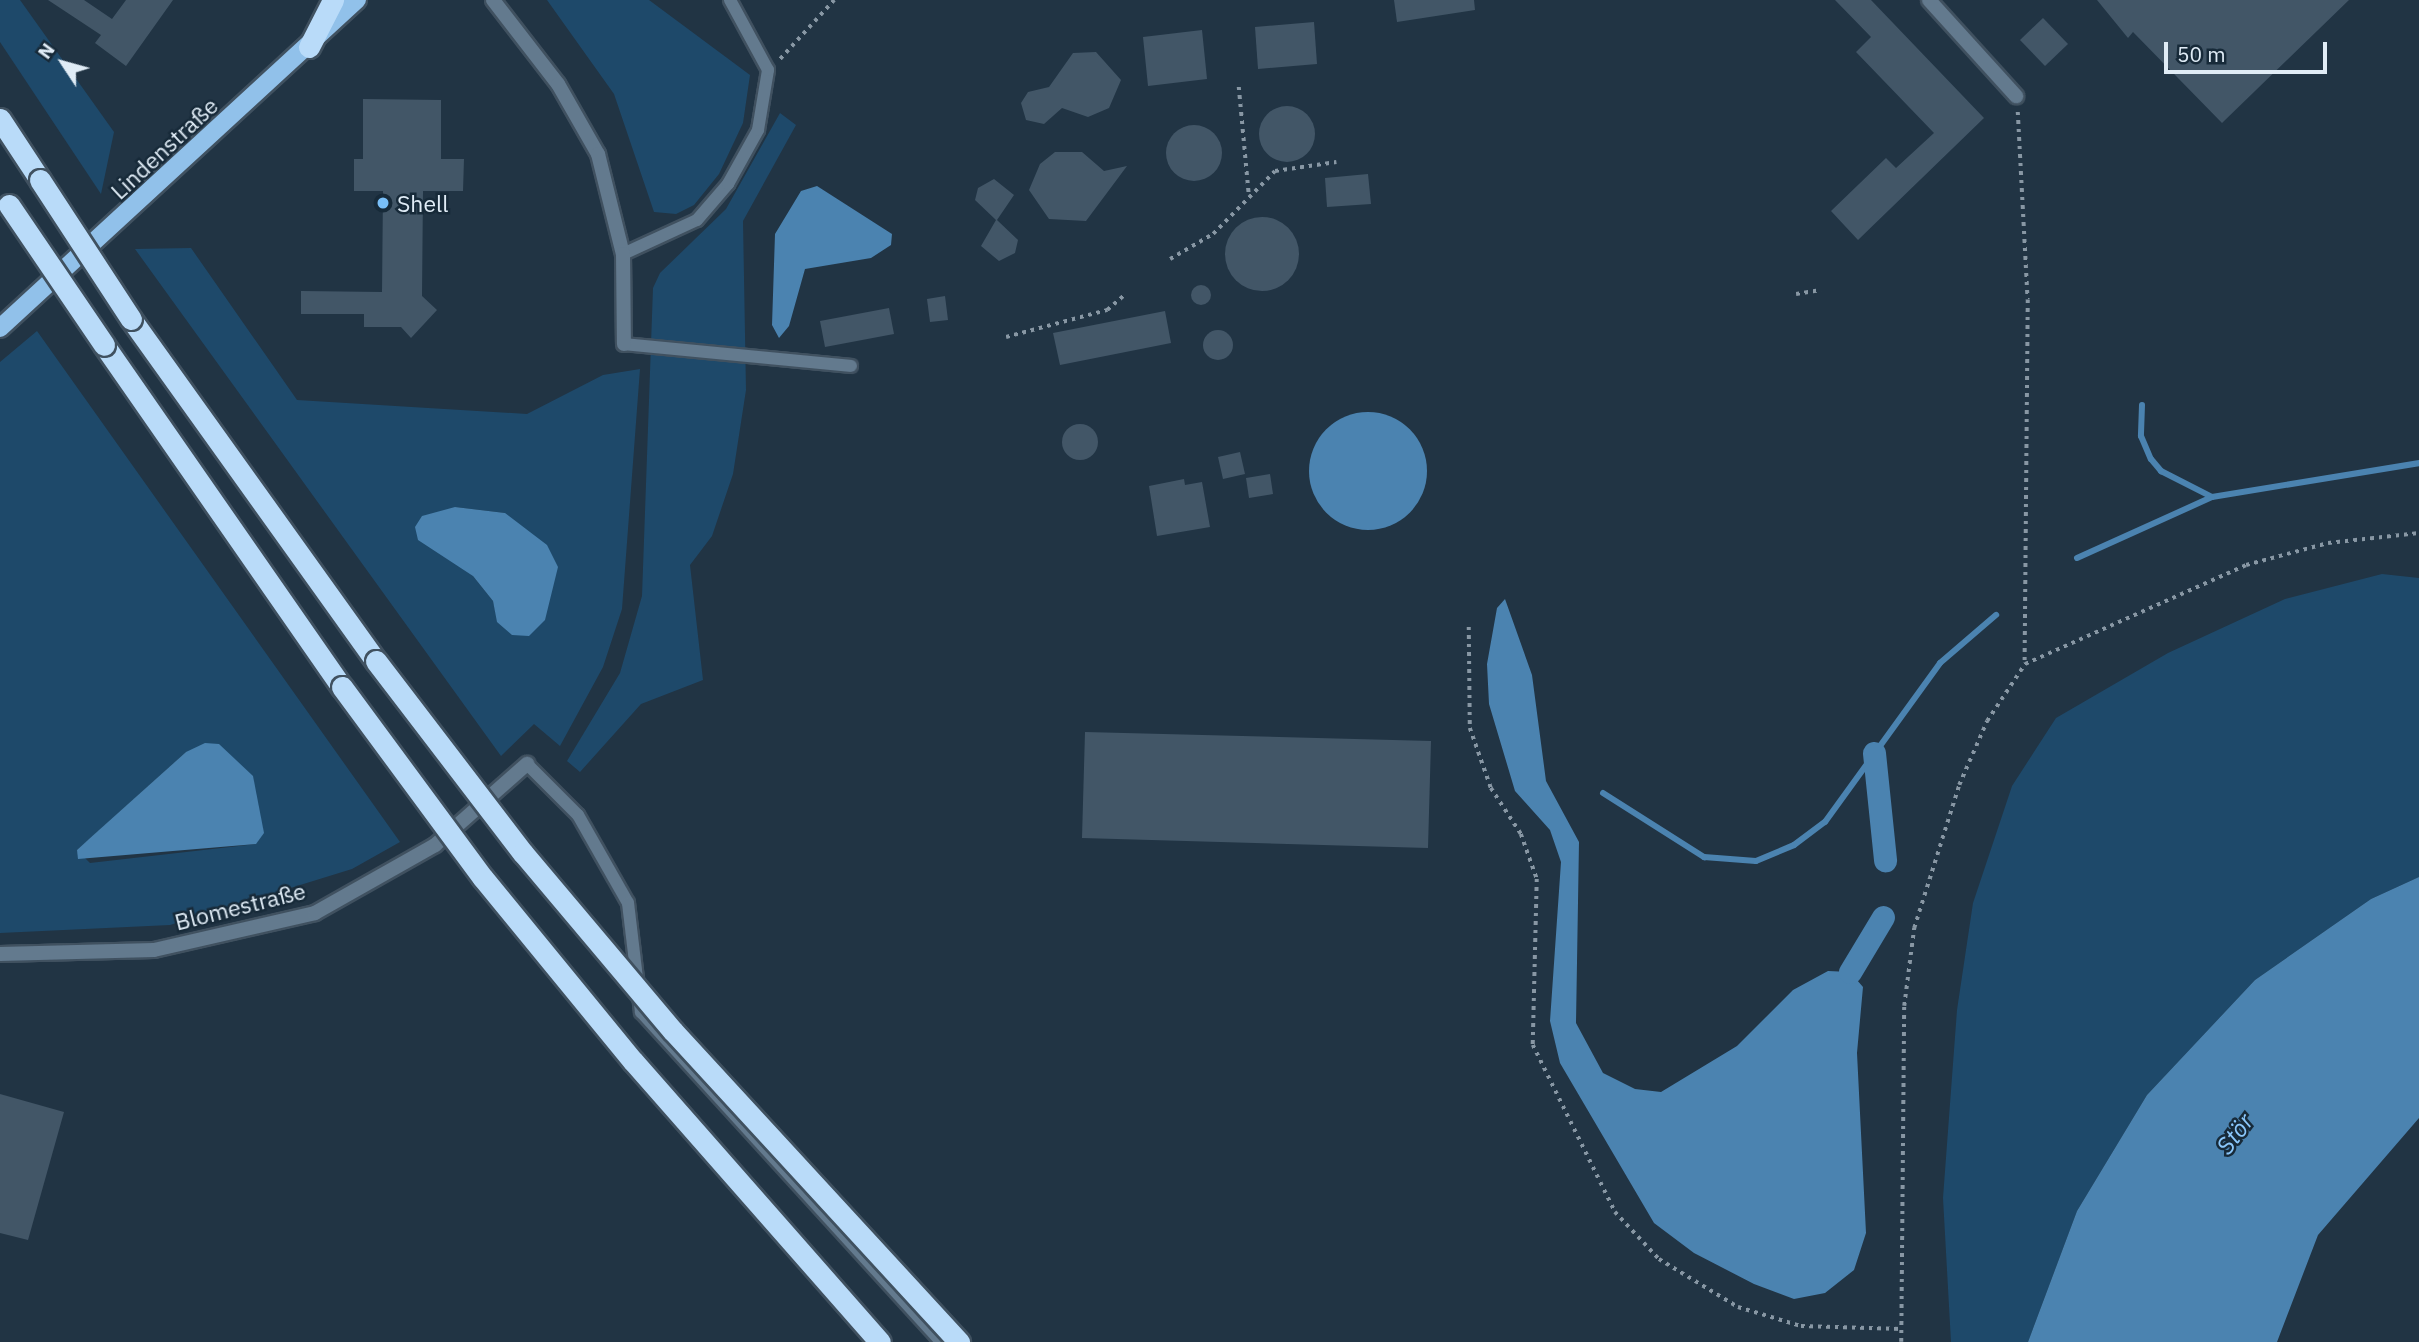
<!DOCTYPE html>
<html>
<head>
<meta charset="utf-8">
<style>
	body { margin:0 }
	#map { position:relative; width:2419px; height:1342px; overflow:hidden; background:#213444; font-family:"IBM Plex Sans",sans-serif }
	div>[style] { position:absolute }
	.green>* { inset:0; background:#1e496a }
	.water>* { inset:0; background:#4b83b0 }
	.round { border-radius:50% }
	.stream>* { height:6px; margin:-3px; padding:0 3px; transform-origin:3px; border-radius:3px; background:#4b83b0 }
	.canal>* { height:23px; margin:-11.5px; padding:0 11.5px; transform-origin:11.5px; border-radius:11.5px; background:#4b83b0 }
	.building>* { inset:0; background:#425667 }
	.path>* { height:3.5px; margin-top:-1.75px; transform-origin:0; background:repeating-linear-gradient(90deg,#8897a4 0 3.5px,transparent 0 8.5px) }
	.roads { filter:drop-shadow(2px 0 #405160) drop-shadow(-2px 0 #405160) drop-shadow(0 2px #405160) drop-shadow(0 -2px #405160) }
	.lane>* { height:12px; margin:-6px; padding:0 6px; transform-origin:6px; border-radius:6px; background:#637a8e }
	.street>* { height:14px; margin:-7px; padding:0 7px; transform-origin:7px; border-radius:7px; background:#637a8e }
	.primary>* { height:18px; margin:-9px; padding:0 9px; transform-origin:9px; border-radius:9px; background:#91c1ea }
	.highway>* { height:21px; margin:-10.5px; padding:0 10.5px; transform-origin:10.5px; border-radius:10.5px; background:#b9dbf9 }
	.bridges { filter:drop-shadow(2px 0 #405160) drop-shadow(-2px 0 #405160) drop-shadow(0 2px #405160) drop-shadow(0 -2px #405160) }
	.highway-bridge>* { height:21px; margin:-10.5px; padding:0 10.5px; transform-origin:10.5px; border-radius:10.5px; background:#b9dbf9 }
	.dots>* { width:19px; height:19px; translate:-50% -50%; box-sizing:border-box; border:4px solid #172a39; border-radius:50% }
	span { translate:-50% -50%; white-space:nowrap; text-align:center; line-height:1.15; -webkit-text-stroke:5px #172a39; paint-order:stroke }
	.street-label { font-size:23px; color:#e0ecf6 }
	.poi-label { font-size:23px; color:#e0ecf6 }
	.left { translate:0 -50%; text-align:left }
	.water-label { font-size:24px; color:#8ac7fb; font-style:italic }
	.north { position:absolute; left:28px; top:28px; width:70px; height:70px; -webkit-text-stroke:5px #172a39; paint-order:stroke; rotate:306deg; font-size:19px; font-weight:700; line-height:28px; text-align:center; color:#e0ecf6 }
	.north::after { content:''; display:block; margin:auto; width:24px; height:32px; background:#e0ecf6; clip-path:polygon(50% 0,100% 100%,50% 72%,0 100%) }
	.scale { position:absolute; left:2164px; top:42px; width:163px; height:32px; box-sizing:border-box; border:4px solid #e0ecf6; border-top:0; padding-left:9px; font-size:21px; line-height:24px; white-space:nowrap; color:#e0ecf6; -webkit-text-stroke:5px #172a39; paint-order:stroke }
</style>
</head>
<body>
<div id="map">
	<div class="green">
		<div style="clip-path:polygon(0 0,20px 0,114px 132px,101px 194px,0 42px)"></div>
		<div style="clip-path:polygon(547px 0,649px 0,750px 75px,743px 123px,719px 174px,694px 205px,676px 214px,654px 212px,614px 94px)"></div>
		<div style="clip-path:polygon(780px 113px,796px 125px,743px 221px,746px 390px,733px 474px,712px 536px,690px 565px,703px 680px,641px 704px,580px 772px,567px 761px,620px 673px,642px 596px,653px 288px,660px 273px,726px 209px)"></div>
		<div style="clip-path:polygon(evenodd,191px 248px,297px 400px,527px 414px,603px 375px,640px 369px,622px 609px,603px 667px,560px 746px,534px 724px,501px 756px,135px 249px,191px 248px,455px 507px,505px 513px,498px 622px,493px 601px,473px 576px,455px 507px)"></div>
		<div style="clip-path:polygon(evenodd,37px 331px,400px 842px,352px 869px,170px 925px,0 933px,0 362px,37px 331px,186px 752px,256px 844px,90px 863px,77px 850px,186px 752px)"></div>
		<div style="clip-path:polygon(2382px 574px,2419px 578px,2419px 877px,2371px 899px,2255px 980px,2147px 1095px,2077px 1211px,2028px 1342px,1951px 1342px,1943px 1198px,1957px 1010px,1973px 903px,2012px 786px,2056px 718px,2168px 653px,2285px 599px)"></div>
	</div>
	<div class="water">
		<div style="clip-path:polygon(817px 186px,892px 234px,891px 245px,871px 258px,805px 269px,789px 326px,779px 338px,772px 325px,775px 234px,801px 191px)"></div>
		<div class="round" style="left:1309px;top:412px;width:118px;height:118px"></div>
		<div style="clip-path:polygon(455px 507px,505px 513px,547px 545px,558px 567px,545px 620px,529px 636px,512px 635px,497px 622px,493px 601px,473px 576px,418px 540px,415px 527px,422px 516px)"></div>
		<div style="clip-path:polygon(1505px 599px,1532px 675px,1546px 781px,1579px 842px,1576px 1023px,1603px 1073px,1635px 1089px,1661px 1092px,1737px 1046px,1793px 990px,1828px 971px,1850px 972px,1863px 987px,1857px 1053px,1866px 1233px,1854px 1270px,1825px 1293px,1794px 1299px,1754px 1284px,1694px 1253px,1654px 1223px,1560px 1063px,1550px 1021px,1561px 862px,1550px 830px,1515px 791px,1489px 704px,1487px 664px,1497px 608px)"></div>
		<div style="clip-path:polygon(205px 743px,219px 744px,253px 776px,264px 833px,256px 844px,78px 859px,77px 850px,89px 839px,186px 752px)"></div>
		<div style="clip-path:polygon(2419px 877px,2419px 1118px,2318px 1235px,2277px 1342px,2028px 1342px,2077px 1211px,2147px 1095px,2255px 980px,2371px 899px)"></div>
	</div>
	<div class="stream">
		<div style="left:2142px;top:405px;width:31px;rotate:92deg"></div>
		<div style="left:2141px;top:436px;width:25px;rotate:67deg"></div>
		<div style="left:2151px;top:459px;width:16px;rotate:50deg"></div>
		<div style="left:2161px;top:471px;width:57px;rotate:27deg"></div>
		<div style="left:2212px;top:497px;width:210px;rotate:-9.3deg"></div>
		<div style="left:2077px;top:558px;width:148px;rotate:-24.3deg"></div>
		<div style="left:1603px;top:793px;width:120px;rotate:32.4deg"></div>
		<div style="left:1704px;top:857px;width:52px;rotate:4.4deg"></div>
		<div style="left:1756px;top:861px;width:41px;rotate:-22.8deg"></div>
		<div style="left:1794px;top:845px;width:39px;rotate:-37deg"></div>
		<div style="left:1825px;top:822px;width:196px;rotate:-54.1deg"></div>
		<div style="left:1940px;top:663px;width:74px;rotate:-40.6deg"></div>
	</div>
	<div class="canal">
		<div style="left:1874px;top:753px;width:108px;rotate:84.1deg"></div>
		<div style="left:1850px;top:972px;width:64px;rotate:-59deg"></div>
	</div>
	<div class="building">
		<div style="clip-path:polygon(48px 0,84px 0,112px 19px,126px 0,173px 0,126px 66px,95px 43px,101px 35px)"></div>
		<div style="clip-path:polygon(1394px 0,1474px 0,1475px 10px,1397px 22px)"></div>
		<div style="clip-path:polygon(1835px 0,1871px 0,1984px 118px,1858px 240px,1831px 211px,1886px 158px,1896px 168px,1934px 133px,1856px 52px,1871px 37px)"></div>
		<div style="clip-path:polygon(2097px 0,2349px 0,2222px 123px,2133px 32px,2128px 38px)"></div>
		<div style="clip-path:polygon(2043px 18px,2068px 44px,2045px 66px,2020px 40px)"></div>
		<div style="clip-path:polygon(1314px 22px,1317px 64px,1258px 69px,1255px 27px)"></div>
		<div style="clip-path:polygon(1202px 30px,1207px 79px,1148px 86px,1143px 37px)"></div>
		<div style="clip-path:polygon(1096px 52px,1121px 80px,1109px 108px,1088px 117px,1062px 108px,1044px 124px,1026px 120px,1021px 103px,1028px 92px,1049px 87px,1073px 53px)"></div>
		<div style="clip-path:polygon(363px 99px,441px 100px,441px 159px,464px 159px,463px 191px,423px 191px,422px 296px,437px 310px,411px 338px,401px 327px,364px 327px,364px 314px,301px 314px,301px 291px,382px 292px,383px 191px,354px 191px,354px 159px,363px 159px)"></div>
		<div class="round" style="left:1259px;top:106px;width:56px;height:56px"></div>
		<div class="round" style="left:1166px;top:125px;width:56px;height:56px"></div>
		<div style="clip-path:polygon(1055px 152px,1082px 152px,1104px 171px,1127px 166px,1086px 221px,1049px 219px,1029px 190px,1040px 164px)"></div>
		<div style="clip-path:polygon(1368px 174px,1371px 204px,1327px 207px,1325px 178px)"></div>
		<div style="clip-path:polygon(994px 179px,1014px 195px,997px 220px,1018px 240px,1015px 253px,999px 261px,981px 246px,996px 220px,975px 200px,978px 188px)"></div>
		<div class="round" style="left:1225px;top:217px;width:74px;height:74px"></div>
		<div class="round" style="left:1191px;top:285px;width:20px;height:20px"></div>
		<div style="clip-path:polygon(945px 296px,948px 320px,930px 322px,927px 299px)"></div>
		<div style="clip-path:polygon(889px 308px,894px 334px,825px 347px,820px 321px)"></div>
		<div style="clip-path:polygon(1165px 311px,1171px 343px,1060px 365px,1053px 333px)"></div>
		<div class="round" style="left:1203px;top:330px;width:30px;height:30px"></div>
		<div class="round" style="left:1062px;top:424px;width:36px;height:36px"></div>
		<div style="clip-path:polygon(1240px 452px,1245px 474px,1223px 479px,1218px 457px)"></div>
		<div style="clip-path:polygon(1270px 474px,1273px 494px,1249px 498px,1246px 478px)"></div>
		<div style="clip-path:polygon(1184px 479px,1185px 485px,1202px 482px,1210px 527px,1157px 536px,1149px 486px)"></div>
		<div style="clip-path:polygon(1085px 732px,1431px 741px,1428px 848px,1082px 838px)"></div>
		<div style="clip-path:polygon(0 1094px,64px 1112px,28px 1240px,0 1233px)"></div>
	</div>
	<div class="path">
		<div style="left:780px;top:59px;width:80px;rotate:-47.5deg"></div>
		<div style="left:1239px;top:87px;width:107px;rotate:84.7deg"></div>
		<div style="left:2018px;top:112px;width:188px;rotate:87deg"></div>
		<div style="left:2028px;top:300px;width:364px;rotate:90.5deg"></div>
		<div style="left:2025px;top:664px;width:242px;rotate:-24.1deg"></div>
		<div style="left:2246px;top:565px;width:85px;rotate:-15deg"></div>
		<div style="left:2328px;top:543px;width:92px;rotate:-6.3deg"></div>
		<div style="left:1170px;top:259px;width:50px;rotate:-30.2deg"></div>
		<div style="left:1213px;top:234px;width:88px;rotate:-45.5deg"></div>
		<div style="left:1275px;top:171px;width:62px;rotate:-8.4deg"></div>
		<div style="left:1796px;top:294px;width:25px;rotate:-9deg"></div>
		<div style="left:1006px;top:337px;width:105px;rotate:-15deg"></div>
		<div style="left:1107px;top:310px;width:21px;rotate:-41deg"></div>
		<div style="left:1469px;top:627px;width:101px;rotate:89.4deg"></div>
		<div style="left:1470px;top:728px;width:64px;rotate:70.7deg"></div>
		<div style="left:1491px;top:788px;width:55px;rotate:56.9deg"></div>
		<div style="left:1521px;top:834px;width:48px;rotate:70.4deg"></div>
		<div style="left:1537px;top:879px;width:166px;rotate:91.4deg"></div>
		<div style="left:1533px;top:1045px;width:186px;rotate:63.8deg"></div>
		<div style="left:1615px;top:1212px;width:64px;rotate:46.9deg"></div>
		<div style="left:1659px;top:1259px;width:92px;rotate:31.3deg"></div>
		<div style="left:1738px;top:1307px;width:66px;rotate:16.8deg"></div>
		<div style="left:1801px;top:1326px;width:101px;rotate:1.7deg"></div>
		<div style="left:1901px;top:1342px;width:336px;rotate:-89.5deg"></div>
		<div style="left:1904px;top:1006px;width:79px;rotate:-82.7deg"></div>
		<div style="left:1914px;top:928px;width:150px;rotate:-72.5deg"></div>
		<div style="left:1959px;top:785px;width:70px;rotate:-66.4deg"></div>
		<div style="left:1987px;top:721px;width:69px;rotate:-56.3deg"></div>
	</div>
	<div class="roads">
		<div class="lane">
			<div style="left:623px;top:254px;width:81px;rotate:-24.7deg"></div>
			<div style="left:697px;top:220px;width:48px;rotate:-49.3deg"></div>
			<div style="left:728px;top:184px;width:62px;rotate:-60.9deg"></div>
			<div style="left:758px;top:130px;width:61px;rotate:-80.5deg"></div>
			<div style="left:768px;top:70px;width:80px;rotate:-118.5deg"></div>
			<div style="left:624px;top:344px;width:228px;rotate:5.5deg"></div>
			<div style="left:527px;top:764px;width:72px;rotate:45deg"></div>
			<div style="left:578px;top:815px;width:101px;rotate:60.4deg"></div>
			<div style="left:628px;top:903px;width:110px;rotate:83.2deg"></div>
			<div style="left:641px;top:1012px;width:446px;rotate:47.7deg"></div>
		</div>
		<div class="street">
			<div style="left:493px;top:0;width:106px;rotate:52.3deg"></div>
			<div style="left:558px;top:84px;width:81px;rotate:60.3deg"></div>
			<div style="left:598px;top:154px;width:103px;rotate:76deg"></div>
			<div style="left:623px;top:254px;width:90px;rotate:89.4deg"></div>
			<div style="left:1929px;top:0;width:130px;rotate:47.8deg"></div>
			<div style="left:0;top:954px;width:154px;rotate:-1.5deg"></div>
			<div style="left:154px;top:950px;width:165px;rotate:-12.9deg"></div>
			<div style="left:315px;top:913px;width:138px;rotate:-29.5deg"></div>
			<div style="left:435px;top:845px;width:123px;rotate:-41.4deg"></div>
		</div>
		<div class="primary">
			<div style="left:0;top:328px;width:485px;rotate:-42.6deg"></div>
		</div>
		<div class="highway">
			<div style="left:309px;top:47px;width:53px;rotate:-62.9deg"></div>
			<div style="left:0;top:119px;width:73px;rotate:56.7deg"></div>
			<div style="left:131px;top:319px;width:421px;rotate:54.4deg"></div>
			<div style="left:104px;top:345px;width:417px;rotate:55.2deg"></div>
		</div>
	</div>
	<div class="bridges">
		<div class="highway-bridge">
			<div style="left:40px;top:180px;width:166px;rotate:56.8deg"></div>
			<div style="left:9px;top:205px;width:169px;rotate:55.8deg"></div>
			<div style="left:376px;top:661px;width:242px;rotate:52.6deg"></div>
			<div style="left:523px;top:853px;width:233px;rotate:49.9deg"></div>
			<div style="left:673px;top:1031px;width:423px;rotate:47.4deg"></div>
			<div style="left:342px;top:687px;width:237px;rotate:53.6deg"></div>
			<div style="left:483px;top:878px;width:237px;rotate:50.7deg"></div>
			<div style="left:633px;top:1061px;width:374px;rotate:48.7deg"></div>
		</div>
	</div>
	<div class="dots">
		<div style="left:383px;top:203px;background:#79bff8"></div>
	</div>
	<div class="street-label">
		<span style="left:164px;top:148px;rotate:-43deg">Lindenstraße</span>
		<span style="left:240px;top:906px;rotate:-14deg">Blomestraße</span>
	</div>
	<div class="poi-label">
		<span class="left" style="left:397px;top:203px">Shell</span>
	</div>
	<div class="water-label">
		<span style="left:2235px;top:1134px;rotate:-53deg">Stör</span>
	</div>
	<div class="north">N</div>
	<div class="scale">50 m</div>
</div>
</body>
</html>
